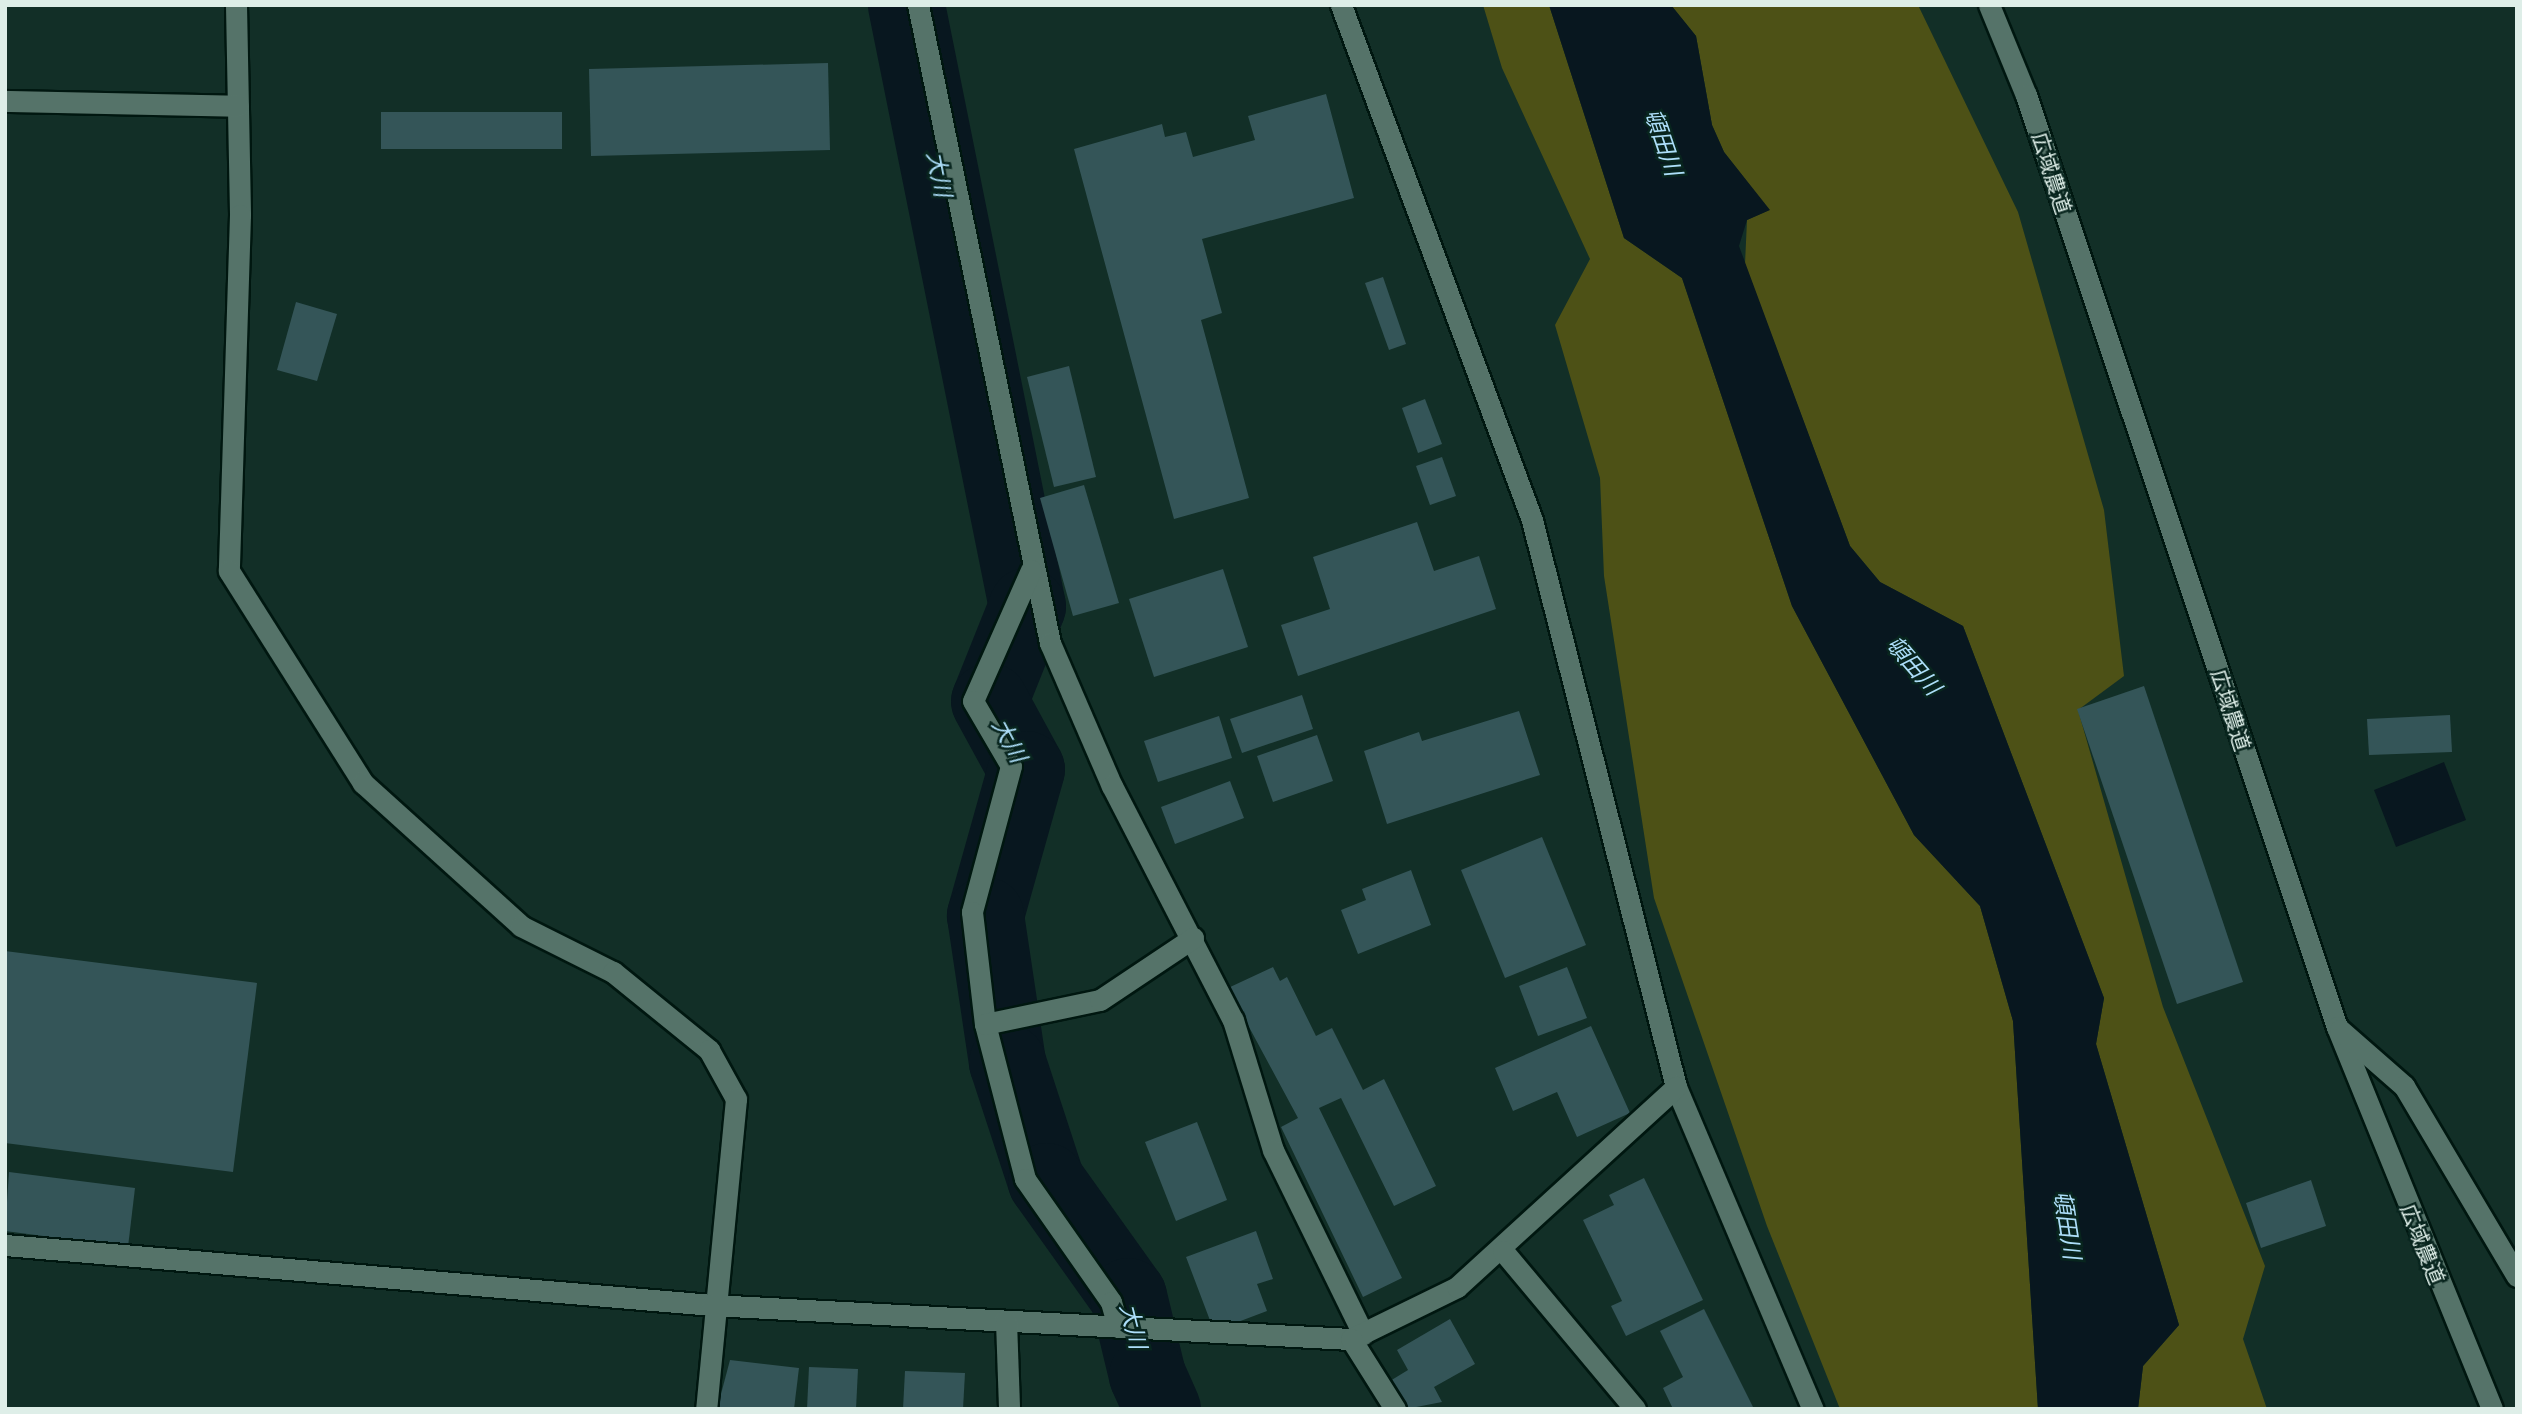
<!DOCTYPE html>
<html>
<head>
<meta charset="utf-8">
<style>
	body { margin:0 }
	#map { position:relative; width:2522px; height:1414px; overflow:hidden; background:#122f27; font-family:"Noto Serif","Noto Sans JP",serif }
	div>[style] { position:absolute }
	.green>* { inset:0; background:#4d5116 }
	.water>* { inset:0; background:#08171f }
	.river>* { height:77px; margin:-38.5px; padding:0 38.5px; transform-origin:38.5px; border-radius:38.5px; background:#08171f }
	.building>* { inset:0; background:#345558 }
	.roads { filter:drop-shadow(2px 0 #001710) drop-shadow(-2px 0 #001710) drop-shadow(0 2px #001710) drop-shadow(0 -2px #001710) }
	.minor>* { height:21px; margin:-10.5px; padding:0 10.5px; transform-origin:10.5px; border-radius:10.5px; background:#557369 }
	span { translate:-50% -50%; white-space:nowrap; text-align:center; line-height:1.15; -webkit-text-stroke:5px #08251e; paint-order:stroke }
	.street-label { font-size:21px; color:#deeee8 }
	.water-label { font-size:23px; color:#addef9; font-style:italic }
	.frame { position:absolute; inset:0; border:7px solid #deeee8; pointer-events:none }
</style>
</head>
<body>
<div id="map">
	<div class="green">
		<div style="clip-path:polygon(1483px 5px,1549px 5px,1624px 238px,1682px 278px,1792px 606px,1914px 835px,1980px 906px,2013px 1021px,2038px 1409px,1840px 1409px,1767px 1226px,1654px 898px,1604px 576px,1600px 478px,1555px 325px,1590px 259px,1502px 68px)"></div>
		<div style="clip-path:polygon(1671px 5px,1918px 5px,2018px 212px,2104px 510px,2124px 676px,2078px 710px,2163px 1007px,2265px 1266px,2243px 1339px,2267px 1409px,2138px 1409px,2143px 1366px,2179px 1325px,2096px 1044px,2104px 998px,1963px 626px,1880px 582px,1850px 546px,1745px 264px,1747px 220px,1769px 210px,1724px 152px,1712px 125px,1696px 36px)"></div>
	</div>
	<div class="water">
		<div style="clip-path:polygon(1549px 5px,1671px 5px,1696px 36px,1712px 125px,1724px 152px,1770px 210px,1747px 220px,1739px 246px,1850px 546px,1880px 582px,1963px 626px,2104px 998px,2096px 1044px,2179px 1325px,2143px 1366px,2138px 1409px,2038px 1409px,2013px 1021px,1980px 906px,1914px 835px,1792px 606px,1682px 278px,1624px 238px)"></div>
		<div style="clip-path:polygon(2444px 762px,2466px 820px,2396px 847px,2374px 790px)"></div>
	</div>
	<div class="river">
		<div style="left:906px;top:5px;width:613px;rotate:78.62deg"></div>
		<div style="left:1027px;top:606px;width:102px;rotate:111.8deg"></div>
		<div style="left:989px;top:701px;width:77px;rotate:61.4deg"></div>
		<div style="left:1026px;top:769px;width:152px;rotate:105.7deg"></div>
		<div style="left:985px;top:915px;width:149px;rotate:81.5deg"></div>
		<div style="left:1007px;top:1062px;width:125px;rotate:71.9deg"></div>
		<div style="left:1046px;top:1181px;width:141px;rotate:54.5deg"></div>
		<div style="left:1128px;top:1296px;width:81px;rotate:76.5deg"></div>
		<div style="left:1147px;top:1375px;width:37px;rotate:66deg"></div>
	</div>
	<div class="building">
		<div style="clip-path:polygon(828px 63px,830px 150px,591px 156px,589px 69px)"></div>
		<div style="clip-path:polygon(1326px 94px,1354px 198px,1202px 239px,1222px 313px,1201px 320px,1249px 498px,1174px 519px,1074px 149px,1162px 124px,1165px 137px,1186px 132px,1193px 157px,1255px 140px,1248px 116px)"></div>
		<div style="clip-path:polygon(381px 112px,562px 112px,562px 149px,381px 149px)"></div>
		<div style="clip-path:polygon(1383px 277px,1406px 344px,1389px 350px,1365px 283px)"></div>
		<div style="clip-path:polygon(296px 302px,337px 314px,317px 381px,277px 370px)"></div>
		<div style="clip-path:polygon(1069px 366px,1096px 477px,1054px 487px,1027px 377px)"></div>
		<div style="clip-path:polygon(1425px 399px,1442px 444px,1418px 453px,1402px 408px)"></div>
		<div style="clip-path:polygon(1442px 457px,1456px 496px,1430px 505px,1416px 466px)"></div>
		<div style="clip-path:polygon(1084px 485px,1119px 603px,1073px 616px,1040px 498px)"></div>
		<div style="clip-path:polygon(1417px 522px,1434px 571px,1479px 556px,1496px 609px,1298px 676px,1281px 625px,1330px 609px,1313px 557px)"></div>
		<div style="clip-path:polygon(1223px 569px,1248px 647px,1154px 677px,1129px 599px)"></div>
		<div style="clip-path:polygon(2144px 686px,2243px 982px,2177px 1004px,2077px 709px)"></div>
		<div style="clip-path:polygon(1302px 695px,1313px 729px,1242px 753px,1230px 719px)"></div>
		<div style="clip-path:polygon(1519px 711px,1540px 775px,1387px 824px,1364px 751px,1419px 732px,1422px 741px)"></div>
		<div style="clip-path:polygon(2450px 715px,2452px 752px,2369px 755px,2367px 719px)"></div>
		<div style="clip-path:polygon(1219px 716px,1232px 758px,1158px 782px,1144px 741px)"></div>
		<div style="clip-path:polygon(1317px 735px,1333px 781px,1273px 802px,1257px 756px)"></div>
		<div style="clip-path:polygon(1230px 781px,1244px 818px,1175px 844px,1161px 807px)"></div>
		<div style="clip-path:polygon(1542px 837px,1586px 945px,1505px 978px,1461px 870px)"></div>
		<div style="clip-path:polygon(1411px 870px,1431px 925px,1358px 954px,1341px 910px,1366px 900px,1362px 889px)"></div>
		<div style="clip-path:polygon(5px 951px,257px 983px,233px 1172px,5px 1143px)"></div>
		<div style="clip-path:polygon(1273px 967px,1280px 981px,1287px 977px,1316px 1036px,1332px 1028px,1363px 1090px,1384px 1079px,1436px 1186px,1394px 1206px,1341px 1098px,1319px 1108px,1402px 1278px,1363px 1297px,1281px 1127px,1298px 1118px,1228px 988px)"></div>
		<div style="clip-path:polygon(1567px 967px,1587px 1018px,1538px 1036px,1519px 986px)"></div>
		<div style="clip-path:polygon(1591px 1026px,1630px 1113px,1577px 1137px,1557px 1092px,1513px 1111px,1495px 1068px)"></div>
		<div style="clip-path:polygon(1197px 1122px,1227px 1200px,1176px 1221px,1145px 1142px)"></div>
		<div style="clip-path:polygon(9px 1172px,135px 1188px,128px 1247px,5px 1231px)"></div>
		<div style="clip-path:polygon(1644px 1178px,1703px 1300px,1626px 1336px,1611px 1306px,1622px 1301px,1583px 1220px,1614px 1205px,1609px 1195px)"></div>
		<div style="clip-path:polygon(2311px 1180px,2326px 1226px,2261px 1248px,2246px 1203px)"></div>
		<div style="clip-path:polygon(1256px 1231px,1273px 1279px,1257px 1284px,1267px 1311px,1214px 1331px,1186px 1257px)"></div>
		<div style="clip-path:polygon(1704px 1309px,1753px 1407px,1750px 1409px,1673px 1409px,1663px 1388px,1683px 1377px,1660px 1331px)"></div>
		<div style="clip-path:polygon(1450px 1319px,1475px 1364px,1434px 1387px,1442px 1402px,1406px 1409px,1390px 1381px,1408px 1370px,1397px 1350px)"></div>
		<div style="clip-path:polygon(730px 1360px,799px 1368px,794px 1409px,717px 1409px)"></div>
		<div style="clip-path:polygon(809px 1367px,858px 1369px,856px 1409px,807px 1409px)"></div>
		<div style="clip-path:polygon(905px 1371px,965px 1373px,963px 1409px,903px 1409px)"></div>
	</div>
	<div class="roads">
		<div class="minor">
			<div style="left:236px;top:5px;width:210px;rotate:88.9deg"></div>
			<div style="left:240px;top:215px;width:356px;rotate:91.8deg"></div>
			<div style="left:229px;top:571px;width:251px;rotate:57.7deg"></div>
			<div style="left:363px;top:783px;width:213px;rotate:42.1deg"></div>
			<div style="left:521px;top:926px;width:103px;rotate:26.6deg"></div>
			<div style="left:613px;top:972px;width:124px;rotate:39.1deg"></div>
			<div style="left:709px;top:1050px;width:56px;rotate:61.1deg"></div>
			<div style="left:736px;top:1099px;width:311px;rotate:95.5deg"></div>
			<div style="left:918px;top:5px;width:652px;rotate:78.31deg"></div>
			<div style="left:1050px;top:643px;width:156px;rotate:66.6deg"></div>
			<div style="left:1112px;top:786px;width:263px;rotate:62.7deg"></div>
			<div style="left:1233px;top:1020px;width:136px;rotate:72.9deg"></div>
			<div style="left:1273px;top:1150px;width:205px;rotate:63.9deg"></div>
			<div style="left:1341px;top:5px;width:549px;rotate:69.65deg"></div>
			<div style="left:1532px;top:520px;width:585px;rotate:75.75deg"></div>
			<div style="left:1676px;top:1087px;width:350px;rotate:67deg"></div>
			<div style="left:1989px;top:5px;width:97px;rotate:67.7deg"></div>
			<div style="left:2026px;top:95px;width:983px;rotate:71.55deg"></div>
			<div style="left:2337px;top:1027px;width:412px;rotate:67.9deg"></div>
			<div style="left:5px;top:101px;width:233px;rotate:1.2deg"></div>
			<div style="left:1031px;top:570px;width:143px;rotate:113.9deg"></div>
			<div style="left:973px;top:701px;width:75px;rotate:59.7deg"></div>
			<div style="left:1011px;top:766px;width:151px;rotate:105deg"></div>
			<div style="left:972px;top:912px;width:113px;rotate:83.4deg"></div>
			<div style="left:985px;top:1024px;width:160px;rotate:75.5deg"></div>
			<div style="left:1025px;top:1179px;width:150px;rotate:55deg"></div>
			<div style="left:1111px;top:1302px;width:26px;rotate:74deg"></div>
			<div style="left:985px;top:1024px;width:117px;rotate:-11.8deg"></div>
			<div style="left:1100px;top:1000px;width:112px;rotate:-33.7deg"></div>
			<div style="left:2340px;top:1030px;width:85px;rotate:41.2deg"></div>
			<div style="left:2404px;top:1086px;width:221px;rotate:59.3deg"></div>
			<div style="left:5px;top:1245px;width:710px;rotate:4.85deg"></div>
			<div style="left:712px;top:1305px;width:640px;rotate:3.05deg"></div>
			<div style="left:1351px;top:1339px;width:118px;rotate:-26.1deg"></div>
			<div style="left:1457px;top:1287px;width:297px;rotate:-42.4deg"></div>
			<div style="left:1503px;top:1251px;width:206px;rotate:50.1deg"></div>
			<div style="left:1006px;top:1321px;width:88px;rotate:88deg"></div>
			<div style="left:1351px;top:1339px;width:83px;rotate:57.8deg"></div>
		</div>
	</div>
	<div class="street-label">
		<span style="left:2052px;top:173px;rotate:72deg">広域農道</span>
		<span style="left:2231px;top:710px;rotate:72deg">広域農道</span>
		<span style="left:2423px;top:1244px;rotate:68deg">広域農道</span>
	</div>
	<div class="water-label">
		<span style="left:1664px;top:142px;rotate:71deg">頓田川</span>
		<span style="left:940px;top:174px;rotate:79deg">大川</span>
		<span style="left:1914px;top:665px;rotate:49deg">頓田川</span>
		<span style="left:1010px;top:740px;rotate:62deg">大川</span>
		<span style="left:2068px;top:1225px;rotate:81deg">頓田川</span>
		<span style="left:1134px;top:1326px;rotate:76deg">大川</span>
	</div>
	<div class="frame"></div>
</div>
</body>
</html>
